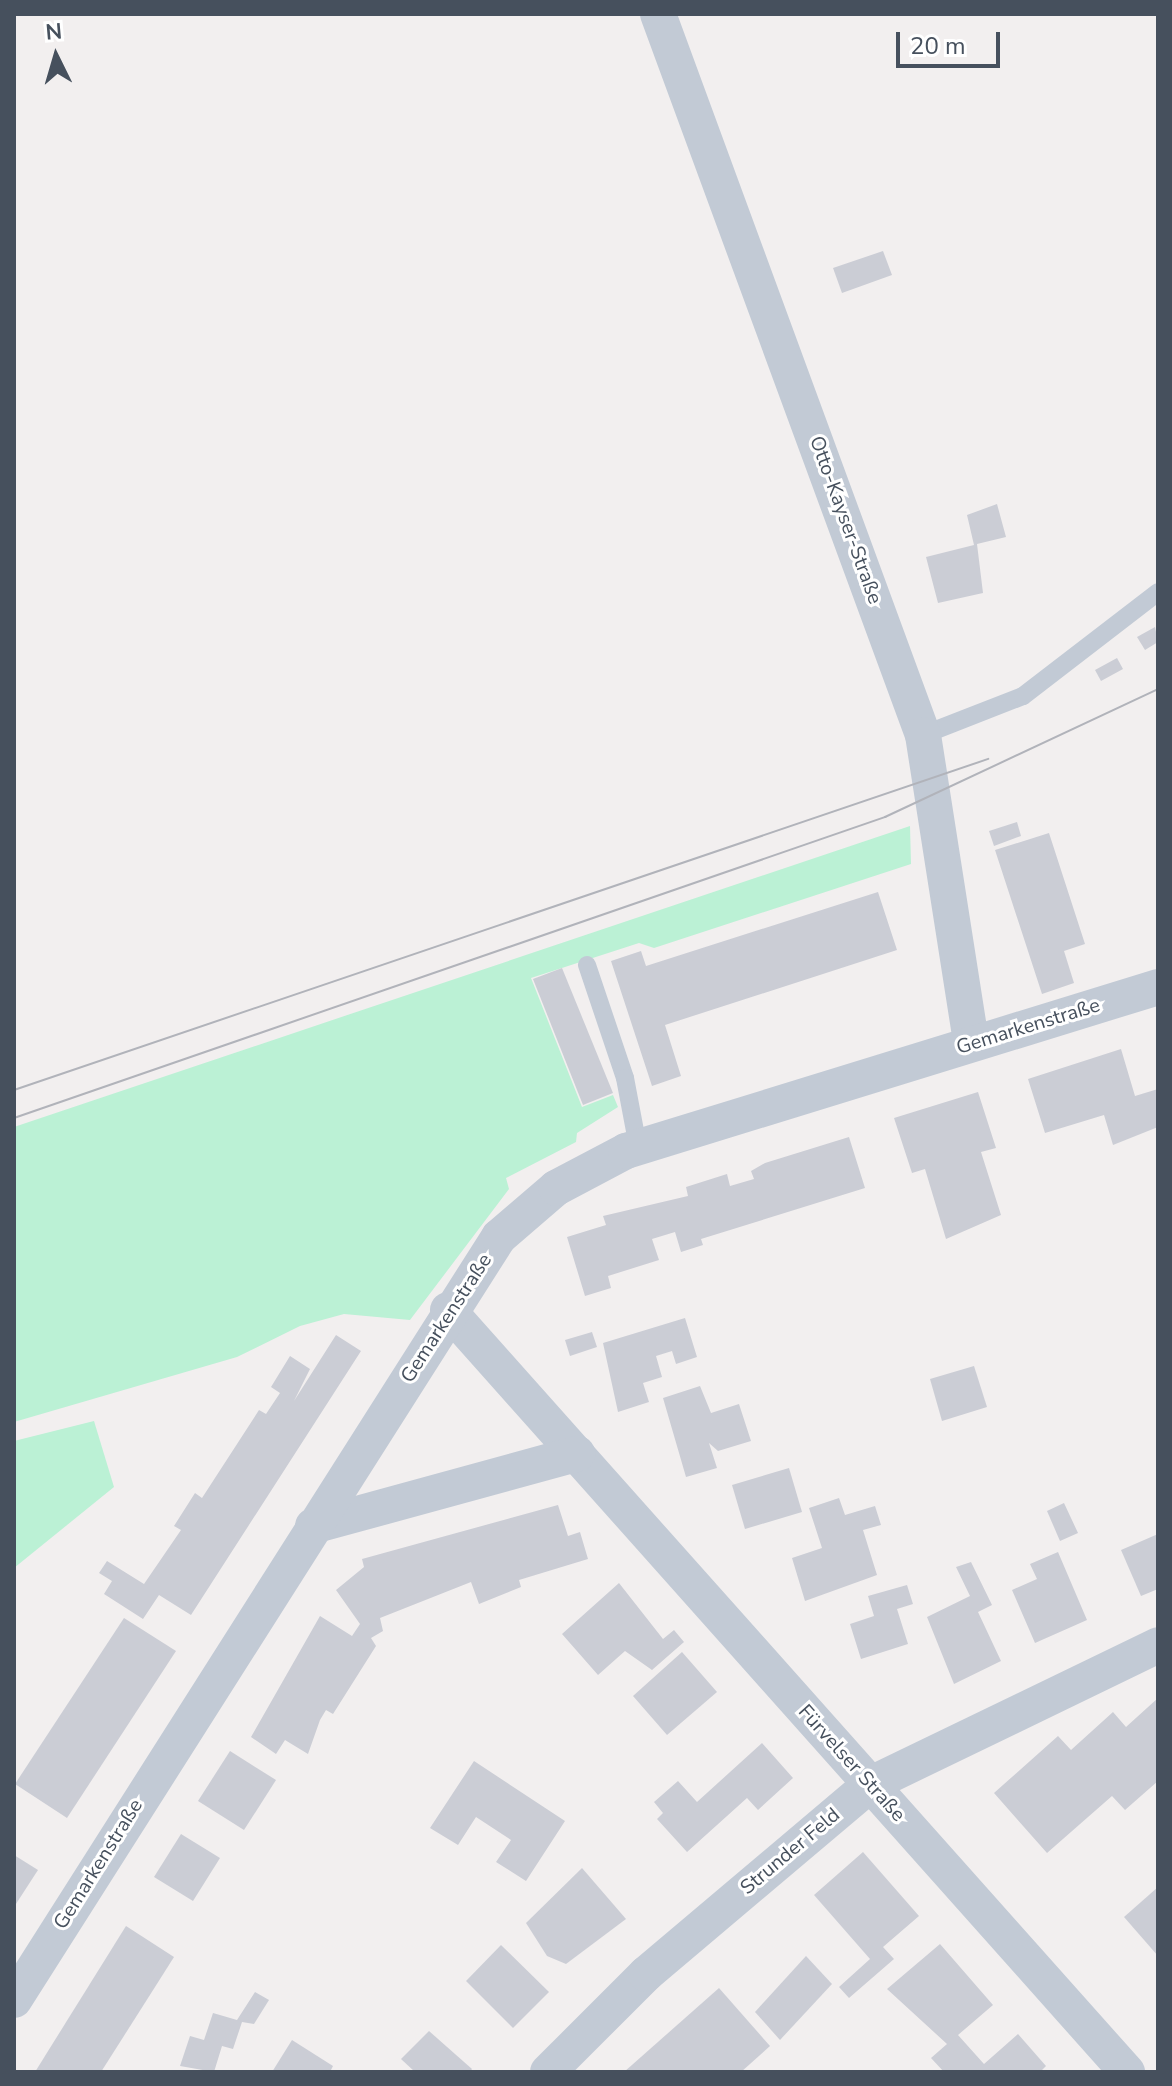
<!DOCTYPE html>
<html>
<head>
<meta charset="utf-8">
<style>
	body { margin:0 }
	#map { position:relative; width:1172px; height:2086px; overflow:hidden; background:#f2efef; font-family:"Nunito Sans",sans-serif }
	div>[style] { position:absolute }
	.green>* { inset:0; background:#bbf1d5 }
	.building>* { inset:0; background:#cbcdd5 }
	.lane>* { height:18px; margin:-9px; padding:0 9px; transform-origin:9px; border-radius:9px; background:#c2cad5 }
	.street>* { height:36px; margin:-18px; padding:0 18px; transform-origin:18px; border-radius:18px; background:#c2cad5 }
	.tram>* { height:2px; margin:-1px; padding:0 1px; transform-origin:1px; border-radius:1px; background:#b1b3ba }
	span { translate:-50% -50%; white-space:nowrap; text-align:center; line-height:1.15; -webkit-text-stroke:6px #fff; paint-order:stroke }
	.street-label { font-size:20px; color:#46505d }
	.frame { position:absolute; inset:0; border:16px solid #46505d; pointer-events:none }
	.north { position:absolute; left:16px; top:16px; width:80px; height:80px; -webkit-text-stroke:6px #fff; paint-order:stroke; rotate:355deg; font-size:22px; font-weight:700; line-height:32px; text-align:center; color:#46505d }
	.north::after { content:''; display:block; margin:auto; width:28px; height:36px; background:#46505d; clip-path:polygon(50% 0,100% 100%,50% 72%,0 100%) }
	.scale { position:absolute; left:896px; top:32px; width:104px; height:36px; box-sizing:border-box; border:4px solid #46505d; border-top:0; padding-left:10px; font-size:24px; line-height:28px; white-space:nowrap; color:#46505d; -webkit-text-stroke:6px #fff; paint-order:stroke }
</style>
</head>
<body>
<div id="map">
	<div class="green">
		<div style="clip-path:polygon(910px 826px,911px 864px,654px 948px,639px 943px,531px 978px,582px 1107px,613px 1095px,618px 1107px,577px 1133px,576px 1142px,506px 1178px,509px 1189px,410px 1320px,344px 1314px,300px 1326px,237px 1357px,14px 1422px,14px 1127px)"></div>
		<div style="clip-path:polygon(94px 1421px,114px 1487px,14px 1568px,14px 1441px)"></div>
	</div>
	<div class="building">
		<div style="clip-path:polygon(883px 251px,892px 275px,842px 293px,833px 268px)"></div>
		<div style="clip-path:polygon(997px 504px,1006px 537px,977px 544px,983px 593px,938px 603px,926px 557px,974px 545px,967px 515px)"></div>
		<div style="clip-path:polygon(1155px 627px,1158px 642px,1145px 650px,1137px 637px)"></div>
		<div style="clip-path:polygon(1117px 658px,1123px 669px,1101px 681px,1095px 670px)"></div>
		<div style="clip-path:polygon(1017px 822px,1021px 836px,994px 846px,989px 831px)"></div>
		<div style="clip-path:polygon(1049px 833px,1085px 944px,1064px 951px,1074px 983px,1042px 994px,995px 850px)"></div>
		<div style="clip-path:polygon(878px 892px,897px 950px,665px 1025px,681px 1076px,652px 1086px,611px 961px,641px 951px,646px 966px)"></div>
		<div style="clip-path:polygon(562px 968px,613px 1093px,583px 1105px,533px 979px)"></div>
		<div style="clip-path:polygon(1121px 1049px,1135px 1096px,1158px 1089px,1158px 1127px,1113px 1145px,1104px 1115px,1045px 1133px,1028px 1079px)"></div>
		<div style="clip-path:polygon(978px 1092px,996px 1148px,981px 1152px,1001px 1215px,946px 1239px,925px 1169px,912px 1173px,894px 1118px)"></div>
		<div style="clip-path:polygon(849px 1137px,865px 1188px,701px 1239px,703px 1245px,681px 1252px,675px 1232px,652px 1239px,659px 1260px,608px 1276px,611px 1288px,585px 1296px,567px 1237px,606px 1225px,603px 1216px,688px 1196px,686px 1187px,727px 1174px,730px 1186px,754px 1179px,751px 1171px,765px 1163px)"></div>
		<div style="clip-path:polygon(685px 1318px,697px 1357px,676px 1364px,672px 1351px,656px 1356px,662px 1377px,643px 1383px,649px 1402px,618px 1412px,603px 1343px)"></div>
		<div style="clip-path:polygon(592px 1332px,597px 1347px,570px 1356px,565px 1340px)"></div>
		<div style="clip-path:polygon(336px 1335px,361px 1351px,191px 1615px,159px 1595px,143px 1619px,104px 1594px,112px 1581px,99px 1573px,107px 1561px,144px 1584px,181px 1530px,174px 1526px,195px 1493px,202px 1498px,259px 1410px,266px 1414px,280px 1393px,271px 1387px,290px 1356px,310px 1369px,294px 1401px)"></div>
		<div style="clip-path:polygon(974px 1366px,987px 1407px,942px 1421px,930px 1379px)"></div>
		<div style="clip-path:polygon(700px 1386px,711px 1413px,739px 1404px,751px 1441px,718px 1451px,709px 1443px,717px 1468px,686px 1477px,663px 1398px)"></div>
		<div style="clip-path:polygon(789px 1468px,802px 1512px,745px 1529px,732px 1485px)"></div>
		<div style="clip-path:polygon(839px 1498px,845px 1515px,875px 1506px,881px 1525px,863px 1530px,877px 1575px,805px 1601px,792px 1558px,822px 1548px,809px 1508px)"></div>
		<div style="clip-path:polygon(1064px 1503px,1078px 1533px,1060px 1541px,1047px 1511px)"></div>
		<div style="clip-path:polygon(558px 1505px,568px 1536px,580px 1532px,588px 1559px,519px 1580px,521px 1587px,479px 1604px,471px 1582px,380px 1618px,383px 1631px,371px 1638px,376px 1646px,333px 1714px,326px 1710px,320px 1720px,308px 1754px,285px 1740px,276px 1754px,251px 1737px,320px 1616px,352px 1636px,360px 1624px,336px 1590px,364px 1567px,362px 1559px)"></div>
		<div style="clip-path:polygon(1158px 1534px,1158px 1589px,1141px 1596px,1121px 1550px)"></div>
		<div style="clip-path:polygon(1058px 1552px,1087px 1620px,1035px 1643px,1012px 1590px,1037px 1579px,1030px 1564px)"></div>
		<div style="clip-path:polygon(971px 1562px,992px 1605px,978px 1612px,1001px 1661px,954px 1684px,927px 1617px,970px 1596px,956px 1567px)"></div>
		<div style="clip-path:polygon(619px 1583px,663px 1639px,674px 1630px,684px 1642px,652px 1670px,625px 1651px,598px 1675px,562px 1634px)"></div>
		<div style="clip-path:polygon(907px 1585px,913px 1604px,897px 1609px,908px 1644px,861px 1659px,850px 1624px,874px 1616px,868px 1596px)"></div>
		<div style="clip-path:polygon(124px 1618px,176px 1651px,67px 1818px,15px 1784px)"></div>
		<div style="clip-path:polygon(682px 1652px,717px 1692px,667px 1735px,633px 1696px)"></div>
		<div style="clip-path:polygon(1158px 1698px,1158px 1781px,1125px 1810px,1112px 1796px,1047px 1853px,994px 1793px,1058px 1736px,1071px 1750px,1113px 1712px,1126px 1727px)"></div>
		<div style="clip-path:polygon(762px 1743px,793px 1778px,758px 1810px,747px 1798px,687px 1852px,657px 1819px,663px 1813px,654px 1802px,678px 1781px,697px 1802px)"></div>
		<div style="clip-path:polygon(230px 1751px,276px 1780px,244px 1830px,198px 1801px)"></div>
		<div style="clip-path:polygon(474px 1761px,565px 1821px,526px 1881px,496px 1862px,511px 1840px,476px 1817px,458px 1845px,430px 1828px)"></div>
		<div style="clip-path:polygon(181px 1834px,220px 1858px,193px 1901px,154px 1877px)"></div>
		<div style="clip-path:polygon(863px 1852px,919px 1916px,883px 1947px,894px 1959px,849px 1998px,839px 1987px,870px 1959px,814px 1895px)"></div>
		<div style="clip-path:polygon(14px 1855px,38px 1870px,14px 1907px)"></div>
		<div style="clip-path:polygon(582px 1868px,626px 1919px,566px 1964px,547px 1956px,526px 1923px)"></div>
		<div style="clip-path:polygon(1158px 1887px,1158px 1956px,1124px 1917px)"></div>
		<div style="clip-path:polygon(126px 1926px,174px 1957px,155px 1987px,101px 2072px,35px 2072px)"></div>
		<div style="clip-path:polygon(940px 1944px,993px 2005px,958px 2035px,984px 2064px,1018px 2034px,1046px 2066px,1040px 2072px,944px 2072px,931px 2058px,947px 2044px,887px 1989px)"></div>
		<div style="clip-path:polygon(501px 1945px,549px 1992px,513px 2028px,466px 1981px)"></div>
		<div style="clip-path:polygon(806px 1956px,832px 1984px,780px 2040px,755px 2012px)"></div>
		<div style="clip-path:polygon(719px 1988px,770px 2046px,741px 2072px,624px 2072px)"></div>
		<div style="clip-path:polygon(255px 1992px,269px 2000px,254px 2024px,242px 2022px,233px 2049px,222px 2046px,214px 2072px,180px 2066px,190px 2036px,204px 2040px,213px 2013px,237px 2020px)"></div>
		<div style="clip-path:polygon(429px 2031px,472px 2069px,470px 2072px,415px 2072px,401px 2059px)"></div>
		<div style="clip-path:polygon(292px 2040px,333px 2066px,330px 2072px,272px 2072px)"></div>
	</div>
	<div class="lane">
		<div style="left:923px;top:735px;width:107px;rotate:-21.3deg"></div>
		<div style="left:1023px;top:696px;width:170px;rotate:-37.6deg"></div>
		<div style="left:587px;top:965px;width:119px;rotate:71.4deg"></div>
		<div style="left:625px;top:1078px;width:70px;rotate:79.3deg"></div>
	</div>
	<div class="street">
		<div style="left:658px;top:14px;width:768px;rotate:69.82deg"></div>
		<div style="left:923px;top:735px;width:312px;rotate:81.1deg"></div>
		<div style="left:448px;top:1310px;width:1021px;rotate:48.3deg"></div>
		<div style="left:313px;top:1526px;width:274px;rotate:-15.3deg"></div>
		<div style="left:14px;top:2000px;width:904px;rotate:-57.56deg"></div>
		<div style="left:499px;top:1237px;width:75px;rotate:-40.7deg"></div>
		<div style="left:556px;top:1188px;width:79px;rotate:-27.9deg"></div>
		<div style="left:626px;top:1151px;width:557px;rotate:-17.13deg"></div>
		<div style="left:548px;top:2072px;width:139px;rotate:-45deg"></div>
		<div style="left:646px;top:1974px;width:294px;rotate:-40.2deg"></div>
		<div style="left:871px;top:1784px;width:319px;rotate:-25.8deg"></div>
	</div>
	<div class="tram">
		<div style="left:14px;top:1090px;width:1029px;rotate:-18.77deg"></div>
		<div style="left:14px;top:1118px;width:922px;rotate:-19.06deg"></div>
		<div style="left:885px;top:817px;width:302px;rotate:-25.1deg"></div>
	</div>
	<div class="street-label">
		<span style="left:846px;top:520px;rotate:70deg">Otto-Kayser-Straße</span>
		<span style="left:1028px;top:1026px;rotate:-17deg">Gemarkenstraße</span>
		<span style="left:446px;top:1318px;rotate:-57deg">Gemarkenstraße</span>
		<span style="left:852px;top:1763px;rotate:48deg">Fürvelser Straße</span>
		<span style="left:790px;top:1851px;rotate:-40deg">Strunder Feld</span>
		<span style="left:98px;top:1864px;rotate:-58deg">Gemarkenstraße</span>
	</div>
	<div class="frame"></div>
	<div class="north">N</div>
	<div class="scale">20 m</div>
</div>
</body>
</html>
